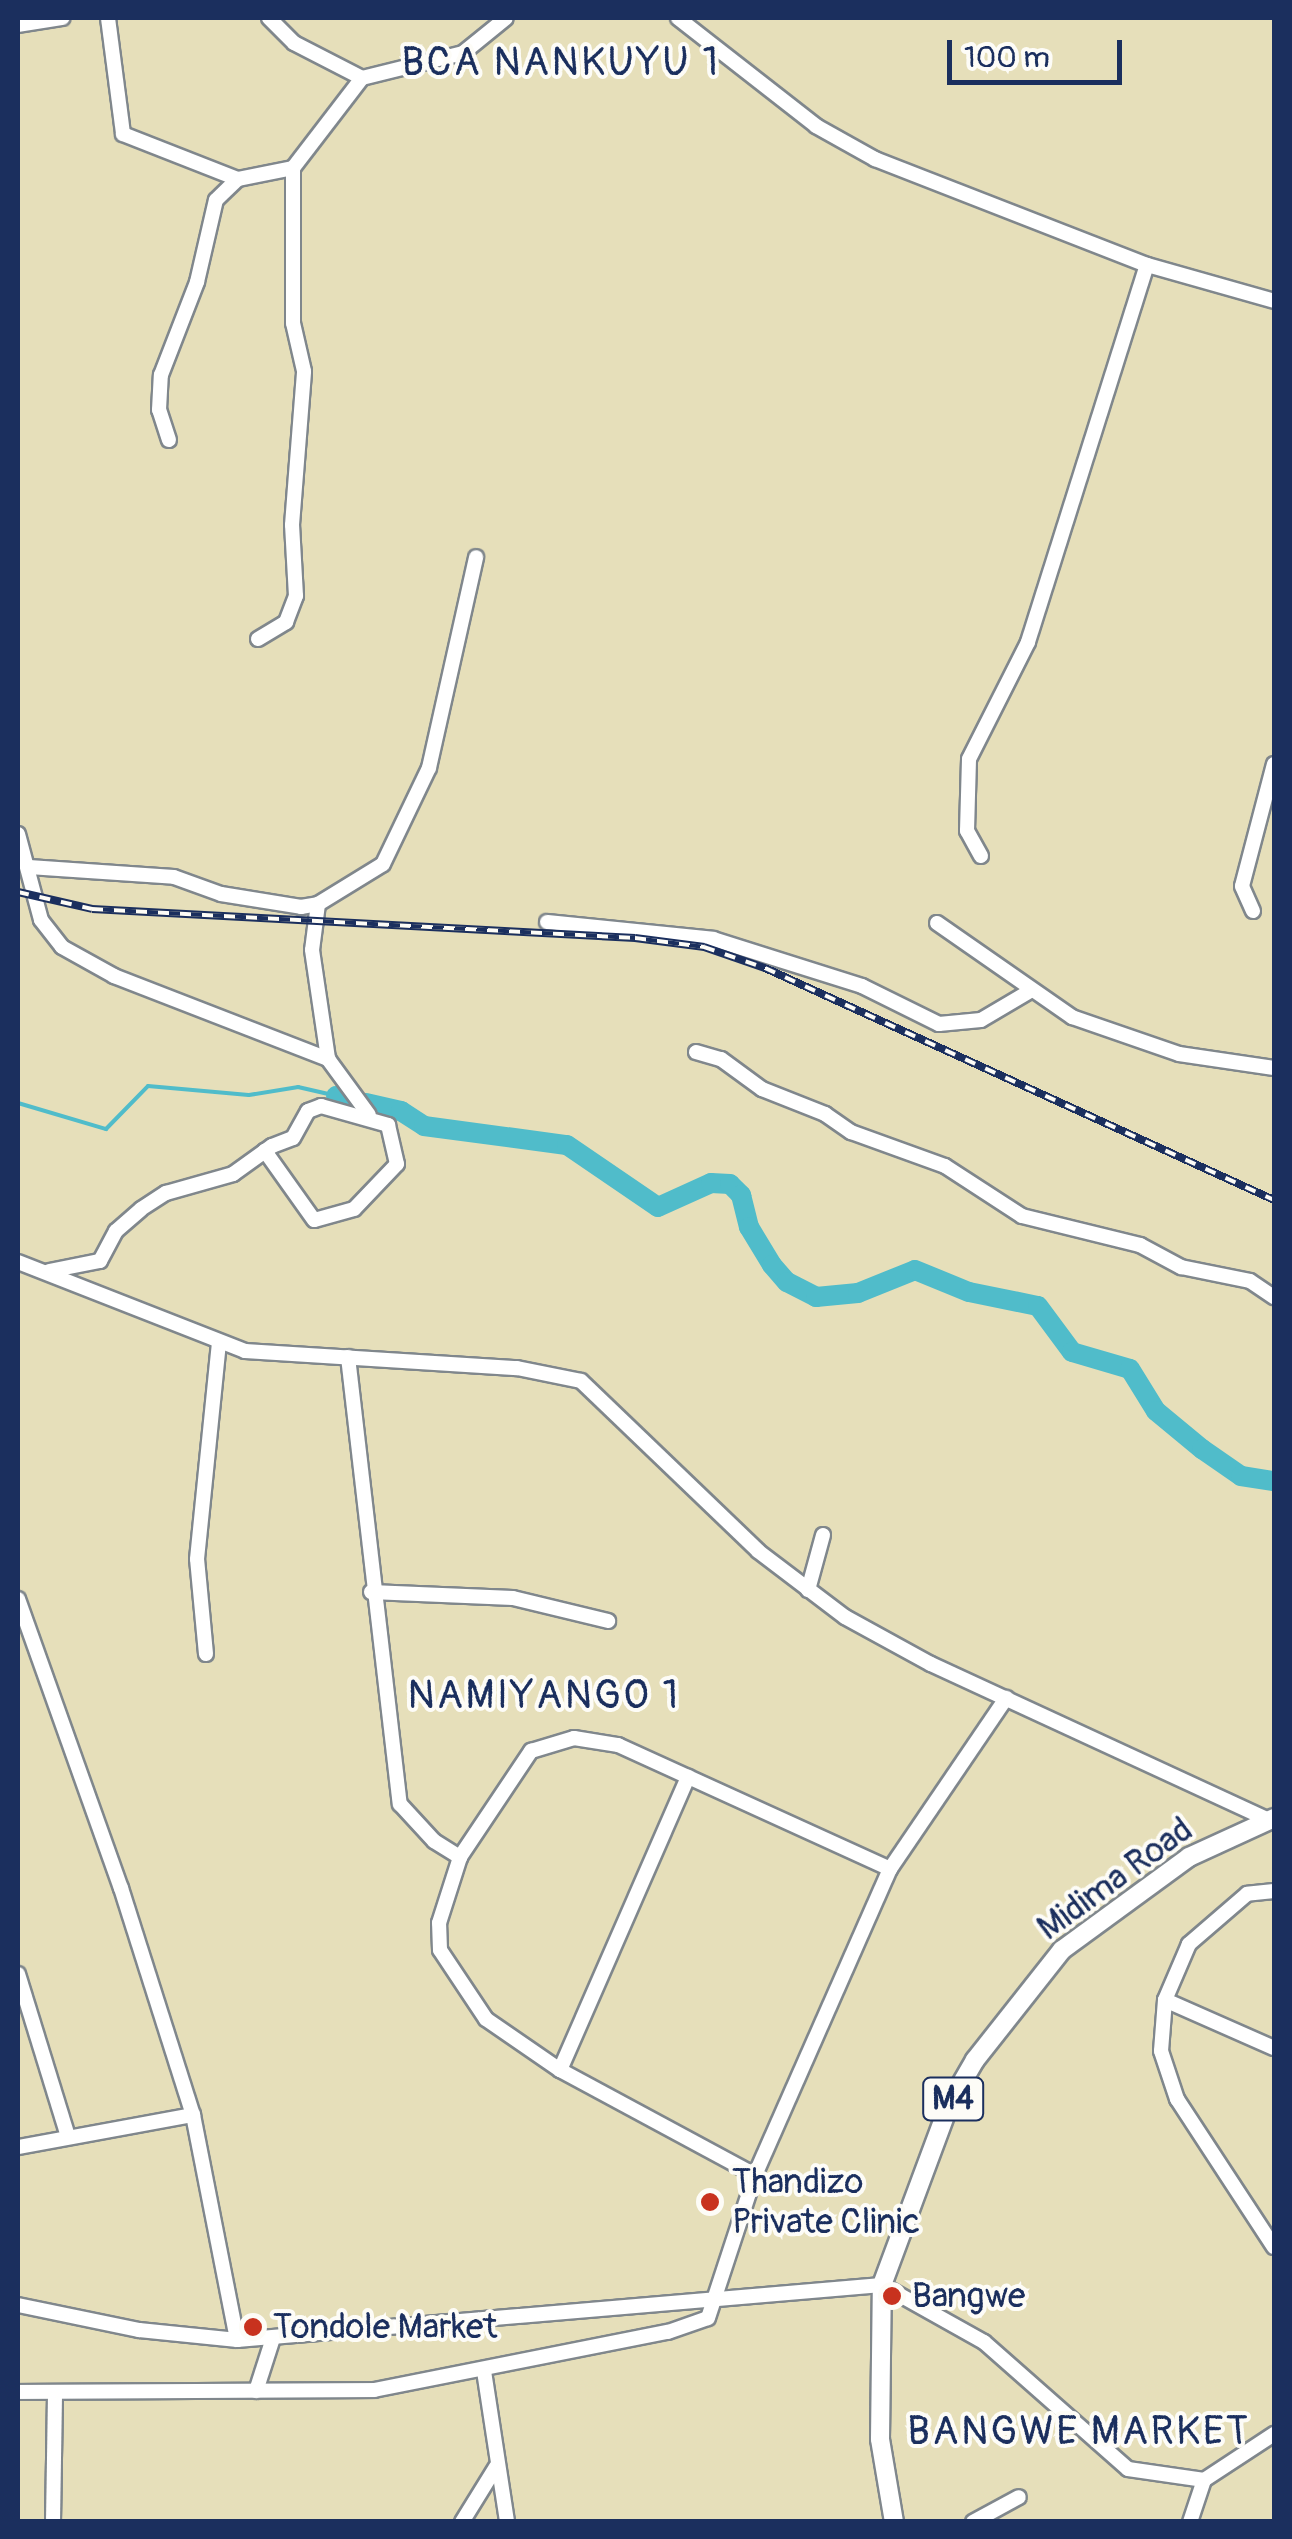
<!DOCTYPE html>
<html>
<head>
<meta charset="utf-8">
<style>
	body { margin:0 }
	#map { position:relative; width:1292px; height:2539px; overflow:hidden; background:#e6dfba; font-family:Pangolin,sans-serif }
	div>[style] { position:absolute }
	.stream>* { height:4px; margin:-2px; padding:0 2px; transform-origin:2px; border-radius:2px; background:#50bcca }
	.river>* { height:20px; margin:-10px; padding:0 10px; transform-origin:10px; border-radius:10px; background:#50bcca }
	.roads { filter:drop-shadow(2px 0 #80878c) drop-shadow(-2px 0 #80878c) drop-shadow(0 2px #80878c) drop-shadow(0 -2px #80878c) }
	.minor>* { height:14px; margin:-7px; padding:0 7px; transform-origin:7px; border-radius:7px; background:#fff }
	.major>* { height:18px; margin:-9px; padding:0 9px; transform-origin:9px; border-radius:9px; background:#fff }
	.rail>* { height:8px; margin-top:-4px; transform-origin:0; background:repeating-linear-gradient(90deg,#fdfcf7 0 11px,#1b2f5e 0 22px); box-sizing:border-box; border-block:2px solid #1b2f5e }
	.dots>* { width:28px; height:28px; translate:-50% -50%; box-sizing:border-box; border:5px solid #fdfcf7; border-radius:50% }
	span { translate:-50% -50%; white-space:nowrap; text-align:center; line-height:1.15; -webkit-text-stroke:8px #fdfcf7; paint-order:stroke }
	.shield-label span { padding:2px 8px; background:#fdfcf7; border:2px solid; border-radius:8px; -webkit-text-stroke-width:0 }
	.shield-label { font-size:32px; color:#1b2f5e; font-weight:700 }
	.street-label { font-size:35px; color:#1b2f5e }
	.poi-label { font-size:35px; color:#1b2f5e }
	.left { translate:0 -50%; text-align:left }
	.quarter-label { font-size:40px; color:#1b2f5e; letter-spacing:2.5px }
	.frame { position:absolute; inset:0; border:20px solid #1b2f5e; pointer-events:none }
	.scale { position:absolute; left:947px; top:40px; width:175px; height:45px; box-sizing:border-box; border:5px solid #1b2f5e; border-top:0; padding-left:12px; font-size:30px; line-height:35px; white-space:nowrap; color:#1b2f5e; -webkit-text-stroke:8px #fdfcf7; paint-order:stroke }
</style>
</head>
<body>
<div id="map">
	<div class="stream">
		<div style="left:18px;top:1103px;width:92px;rotate:16.5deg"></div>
		<div style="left:106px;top:1129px;width:60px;rotate:-45.7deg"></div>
		<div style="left:148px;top:1086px;width:101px;rotate:5.1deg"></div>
		<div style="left:249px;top:1095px;width:50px;rotate:-9.3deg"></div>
		<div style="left:298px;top:1087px;width:39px;rotate:13deg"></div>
	</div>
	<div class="river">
		<div style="left:336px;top:1096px;width:21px;rotate:14deg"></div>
		<div style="left:366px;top:1103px;width:36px;rotate:13deg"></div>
		<div style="left:401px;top:1111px;width:27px;rotate:33deg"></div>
		<div style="left:424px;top:1126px;width:144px;rotate:7.6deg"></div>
		<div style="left:567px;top:1145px;width:110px;rotate:34.3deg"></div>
		<div style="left:658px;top:1207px;width:58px;rotate:-24.4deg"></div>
		<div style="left:711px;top:1183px;width:19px;rotate:3deg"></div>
		<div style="left:730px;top:1184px;width:16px;rotate:45deg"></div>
		<div style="left:741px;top:1195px;width:33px;rotate:76deg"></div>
		<div style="left:749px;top:1227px;width:44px;rotate:58.8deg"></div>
		<div style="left:772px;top:1265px;width:23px;rotate:49deg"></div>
		<div style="left:787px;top:1282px;width:33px;rotate:27deg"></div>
		<div style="left:816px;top:1297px;width:42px;rotate:-5.4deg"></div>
		<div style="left:858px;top:1293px;width:61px;rotate:-22deg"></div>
		<div style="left:915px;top:1270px;width:58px;rotate:22.2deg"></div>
		<div style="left:969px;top:1292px;width:70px;rotate:11.5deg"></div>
		<div style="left:1038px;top:1306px;width:57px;rotate:53.5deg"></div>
		<div style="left:1072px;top:1352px;width:60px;rotate:16.3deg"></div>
		<div style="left:1130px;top:1369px;width:49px;rotate:58.2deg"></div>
		<div style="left:1156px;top:1411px;width:60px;rotate:39.6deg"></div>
		<div style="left:1202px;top:1449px;width:47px;rotate:34.7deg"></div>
		<div style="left:1241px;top:1476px;width:33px;rotate:9deg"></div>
	</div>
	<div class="roads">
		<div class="minor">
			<div style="left:108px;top:18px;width:117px;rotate:82.6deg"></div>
			<div style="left:123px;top:134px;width:123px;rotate:21.4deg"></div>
			<div style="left:269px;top:18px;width:35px;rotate:45deg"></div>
			<div style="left:294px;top:43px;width:76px;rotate:27.2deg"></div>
			<div style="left:362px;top:78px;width:104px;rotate:-13.9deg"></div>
			<div style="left:463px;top:53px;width:55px;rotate:-39.1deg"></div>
			<div style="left:678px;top:18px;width:175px;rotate:38deg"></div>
			<div style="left:816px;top:126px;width:68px;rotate:29.2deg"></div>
			<div style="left:875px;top:159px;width:292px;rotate:21.3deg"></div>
			<div style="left:1147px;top:265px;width:132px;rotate:15.8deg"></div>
			<div style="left:18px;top:25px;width:45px;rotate:-9deg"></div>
			<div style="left:169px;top:440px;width:32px;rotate:-108deg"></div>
			<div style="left:159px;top:410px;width:35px;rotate:-87deg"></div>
			<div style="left:161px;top:375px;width:100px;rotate:-68.8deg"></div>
			<div style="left:197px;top:282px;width:84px;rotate:-77deg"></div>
			<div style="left:216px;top:200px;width:30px;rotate:-44deg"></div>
			<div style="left:238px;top:179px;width:56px;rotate:-11.3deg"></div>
			<div style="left:258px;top:639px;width:33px;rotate:-31deg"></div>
			<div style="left:286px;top:622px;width:28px;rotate:-69deg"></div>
			<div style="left:296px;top:596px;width:71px;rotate:-93.2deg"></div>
			<div style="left:292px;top:525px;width:154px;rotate:-85.5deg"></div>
			<div style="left:304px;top:371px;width:49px;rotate:-102.9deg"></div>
			<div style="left:293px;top:323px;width:155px;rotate:-90deg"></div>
			<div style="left:293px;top:168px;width:113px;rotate:-52.5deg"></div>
			<div style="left:18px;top:834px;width:89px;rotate:75deg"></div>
			<div style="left:41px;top:920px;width:34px;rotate:52deg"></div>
			<div style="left:62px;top:947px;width:60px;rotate:29.1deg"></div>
			<div style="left:114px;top:976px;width:230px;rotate:21.2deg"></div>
			<div style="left:328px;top:1059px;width:69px;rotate:53.8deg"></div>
			<div style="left:981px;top:856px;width:29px;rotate:-119deg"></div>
			<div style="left:967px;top:831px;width:72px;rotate:-88.4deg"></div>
			<div style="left:969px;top:759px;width:131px;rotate:-63.2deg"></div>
			<div style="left:1028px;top:642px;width:395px;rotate:-72.5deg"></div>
			<div style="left:29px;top:867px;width:145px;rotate:3.9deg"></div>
			<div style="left:174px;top:877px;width:50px;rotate:19.9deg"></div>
			<div style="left:221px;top:894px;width:81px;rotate:9.2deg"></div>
			<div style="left:301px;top:907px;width:17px;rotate:-10deg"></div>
			<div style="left:318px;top:904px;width:76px;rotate:-31.6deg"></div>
			<div style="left:383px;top:864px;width:106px;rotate:-64.4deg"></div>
			<div style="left:429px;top:768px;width:216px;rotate:-77.4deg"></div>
			<div style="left:318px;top:904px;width:46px;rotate:97.4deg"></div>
			<div style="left:312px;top:950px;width:110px;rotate:81.6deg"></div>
			<div style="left:1253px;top:911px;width:27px;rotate:-114deg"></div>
			<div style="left:1242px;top:886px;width:126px;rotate:-75.3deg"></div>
			<div style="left:547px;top:922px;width:167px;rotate:5.8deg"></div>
			<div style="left:713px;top:939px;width:156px;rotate:17.5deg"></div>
			<div style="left:862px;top:986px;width:86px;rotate:26.3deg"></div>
			<div style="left:939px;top:1024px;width:42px;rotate:-5.4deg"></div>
			<div style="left:981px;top:1020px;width:59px;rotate:-30.5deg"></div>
			<div style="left:937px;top:923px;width:165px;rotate:34.8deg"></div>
			<div style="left:1072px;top:1017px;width:113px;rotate:19.1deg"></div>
			<div style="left:1179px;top:1054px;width:96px;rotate:8.4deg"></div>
			<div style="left:696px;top:1052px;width:26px;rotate:16deg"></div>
			<div style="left:721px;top:1059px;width:51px;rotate:36.2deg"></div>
			<div style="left:762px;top:1089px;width:68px;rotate:21.6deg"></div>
			<div style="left:825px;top:1114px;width:32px;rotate:35deg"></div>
			<div style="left:851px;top:1132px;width:100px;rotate:19.9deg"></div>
			<div style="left:945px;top:1166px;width:92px;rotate:33deg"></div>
			<div style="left:1022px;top:1216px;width:122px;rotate:13.8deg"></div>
			<div style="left:1140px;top:1245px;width:47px;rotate:28.2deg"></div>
			<div style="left:1181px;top:1267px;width:70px;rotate:11.5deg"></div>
			<div style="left:1250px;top:1281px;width:29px;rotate:34deg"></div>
			<div style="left:18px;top:1262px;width:244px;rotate:21.4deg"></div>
			<div style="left:245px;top:1351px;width:273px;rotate:3.6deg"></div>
			<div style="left:517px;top:1368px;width:65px;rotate:11.5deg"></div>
			<div style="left:581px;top:1381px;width:245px;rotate:43.8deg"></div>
			<div style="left:758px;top:1551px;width:109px;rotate:37.2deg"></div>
			<div style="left:845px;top:1617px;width:98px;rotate:28.7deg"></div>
			<div style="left:931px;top:1664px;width:372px;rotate:24.8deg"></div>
			<div style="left:49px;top:1271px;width:52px;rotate:-11.1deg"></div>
			<div style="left:100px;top:1261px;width:34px;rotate:-62deg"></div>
			<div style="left:116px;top:1231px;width:33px;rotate:-41deg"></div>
			<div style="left:141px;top:1209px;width:30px;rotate:-33deg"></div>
			<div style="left:166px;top:1193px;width:70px;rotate:-15.8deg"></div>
			<div style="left:233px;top:1174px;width:48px;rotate:-35.7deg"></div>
			<div style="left:272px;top:1146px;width:22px;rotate:-21deg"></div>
			<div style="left:293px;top:1138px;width:31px;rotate:-61deg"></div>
			<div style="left:308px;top:1111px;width:14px;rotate:-21deg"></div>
			<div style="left:321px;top:1106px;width:70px;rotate:15.8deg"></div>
			<div style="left:388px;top:1125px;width:40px;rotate:77deg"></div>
			<div style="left:397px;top:1164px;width:62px;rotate:133.7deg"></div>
			<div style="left:354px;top:1209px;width:41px;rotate:164.6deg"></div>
			<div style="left:314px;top:1220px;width:85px;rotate:-125.4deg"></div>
			<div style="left:348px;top:1357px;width:450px;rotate:83.4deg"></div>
			<div style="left:400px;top:1804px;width:50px;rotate:47.4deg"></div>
			<div style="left:434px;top:1841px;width:31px;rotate:32deg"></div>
			<div style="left:808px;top:1590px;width:57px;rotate:-74.7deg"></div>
			<div style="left:371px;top:1592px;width:142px;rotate:2.4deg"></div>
			<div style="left:513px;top:1598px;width:98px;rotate:13.6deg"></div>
			<div style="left:18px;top:1599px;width:307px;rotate:70.4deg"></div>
			<div style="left:121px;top:1888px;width:238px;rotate:72.4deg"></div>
			<div style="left:193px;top:2115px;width:229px;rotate:78.9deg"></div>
			<div style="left:206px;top:1654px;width:95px;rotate:-95.4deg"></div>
			<div style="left:197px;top:1559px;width:216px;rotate:-84.2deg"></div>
			<div style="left:1274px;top:1891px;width:27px;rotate:174deg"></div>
			<div style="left:1247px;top:1894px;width:77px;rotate:139.2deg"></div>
			<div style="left:1189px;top:1944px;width:61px;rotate:113.2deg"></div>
			<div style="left:1165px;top:2000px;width:51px;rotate:94.5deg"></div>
			<div style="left:1161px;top:2051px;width:51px;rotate:71.6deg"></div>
			<div style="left:1177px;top:2099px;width:177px;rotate:56.8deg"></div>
			<div style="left:18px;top:1974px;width:170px;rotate:72.9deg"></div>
			<div style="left:1165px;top:2000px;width:119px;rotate:23.8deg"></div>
			<div style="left:560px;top:2070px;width:320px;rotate:-66.4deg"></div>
			<div style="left:18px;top:2147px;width:178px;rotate:-10.4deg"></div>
			<div style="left:755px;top:2175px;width:221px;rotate:-151.7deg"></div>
			<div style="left:560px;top:2070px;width:90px;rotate:-145.4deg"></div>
			<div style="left:486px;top:2019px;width:83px;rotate:-123.7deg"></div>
			<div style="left:440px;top:1950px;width:27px;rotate:-92deg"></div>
			<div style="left:439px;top:1923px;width:69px;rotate:-72.3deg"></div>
			<div style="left:460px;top:1857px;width:128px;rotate:-56.2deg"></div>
			<div style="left:531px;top:1751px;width:45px;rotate:-16.8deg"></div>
			<div style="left:574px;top:1738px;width:45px;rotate:9deg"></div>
			<div style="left:618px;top:1745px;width:299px;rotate:24.5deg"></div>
			<div style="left:890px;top:1869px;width:207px;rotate:-55.8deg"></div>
			<div style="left:18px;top:2305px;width:124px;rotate:11.7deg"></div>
			<div style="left:139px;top:2330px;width:99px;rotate:5.8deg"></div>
			<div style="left:237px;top:2340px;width:647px;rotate:-4.87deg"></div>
			<div style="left:882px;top:2285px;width:117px;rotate:29.2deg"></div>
			<div style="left:984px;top:2342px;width:192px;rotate:41.4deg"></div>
			<div style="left:1128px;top:2469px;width:77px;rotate:8.2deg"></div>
			<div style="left:1204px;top:2480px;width:84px;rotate:-33.3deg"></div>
			<div style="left:484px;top:2371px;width:153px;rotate:81.3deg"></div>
			<div style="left:256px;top:2391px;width:56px;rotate:-72.2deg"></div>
			<div style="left:18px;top:2392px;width:356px;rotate:-0.3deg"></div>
			<div style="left:374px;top:2390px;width:300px;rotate:-11.2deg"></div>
			<div style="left:668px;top:2332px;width:42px;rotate:-19.3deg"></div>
			<div style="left:708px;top:2318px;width:151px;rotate:-71.8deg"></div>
			<div style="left:755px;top:2175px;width:334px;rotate:-66.2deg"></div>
			<div style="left:53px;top:2522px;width:130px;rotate:-89.1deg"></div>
			<div style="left:462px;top:2522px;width:65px;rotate:-58.3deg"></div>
			<div style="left:973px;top:2522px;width:52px;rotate:-28.5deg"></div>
			<div style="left:1190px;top:2522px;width:44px;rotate:-71.6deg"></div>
		</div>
		<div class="major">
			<div style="left:894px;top:2522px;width:84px;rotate:-99.6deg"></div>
			<div style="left:880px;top:2439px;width:154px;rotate:-89.3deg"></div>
			<div style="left:882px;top:2285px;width:192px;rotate:-69.6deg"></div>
			<div style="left:949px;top:2105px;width:52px;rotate:-60deg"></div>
			<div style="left:975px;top:2060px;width:140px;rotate:-51.7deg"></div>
			<div style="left:1062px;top:1950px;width:157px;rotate:-36.2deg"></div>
			<div style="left:1189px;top:1857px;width:94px;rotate:-24.6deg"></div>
		</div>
	</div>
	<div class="rail">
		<div style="left:18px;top:892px;width:76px;rotate:12.9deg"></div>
		<div style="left:92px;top:909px;width:544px;rotate:3.06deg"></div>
		<div style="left:635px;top:938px;width:70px;rotate:7.4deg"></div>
		<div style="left:704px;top:947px;width:65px;rotate:19deg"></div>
		<div style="left:765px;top:968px;width:559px;rotate:24.5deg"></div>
	</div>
	<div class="dots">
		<div style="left:710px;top:2202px;background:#c8321e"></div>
		<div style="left:892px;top:2296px;background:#c8321e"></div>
		<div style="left:253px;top:2327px;background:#c8321e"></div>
	</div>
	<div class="shield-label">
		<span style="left:953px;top:2099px">M4</span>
	</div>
	<div class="street-label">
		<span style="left:1115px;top:1879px;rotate:-36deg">Midima Road</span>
	</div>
	<div class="poi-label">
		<span class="left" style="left:732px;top:2202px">Thandizo<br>Private Clinic</span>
		<span class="left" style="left:912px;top:2296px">Bangwe</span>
		<span class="left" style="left:273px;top:2327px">Tondole Market</span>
	</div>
	<div class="quarter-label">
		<span style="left:561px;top:63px">BCA NANKUYU 1</span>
		<span style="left:544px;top:1696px">NAMIYANGO 1</span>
		<span style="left:1079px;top:2432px">BANGWE MARKET</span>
	</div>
	<div class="frame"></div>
	<div class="scale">100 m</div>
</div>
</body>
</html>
